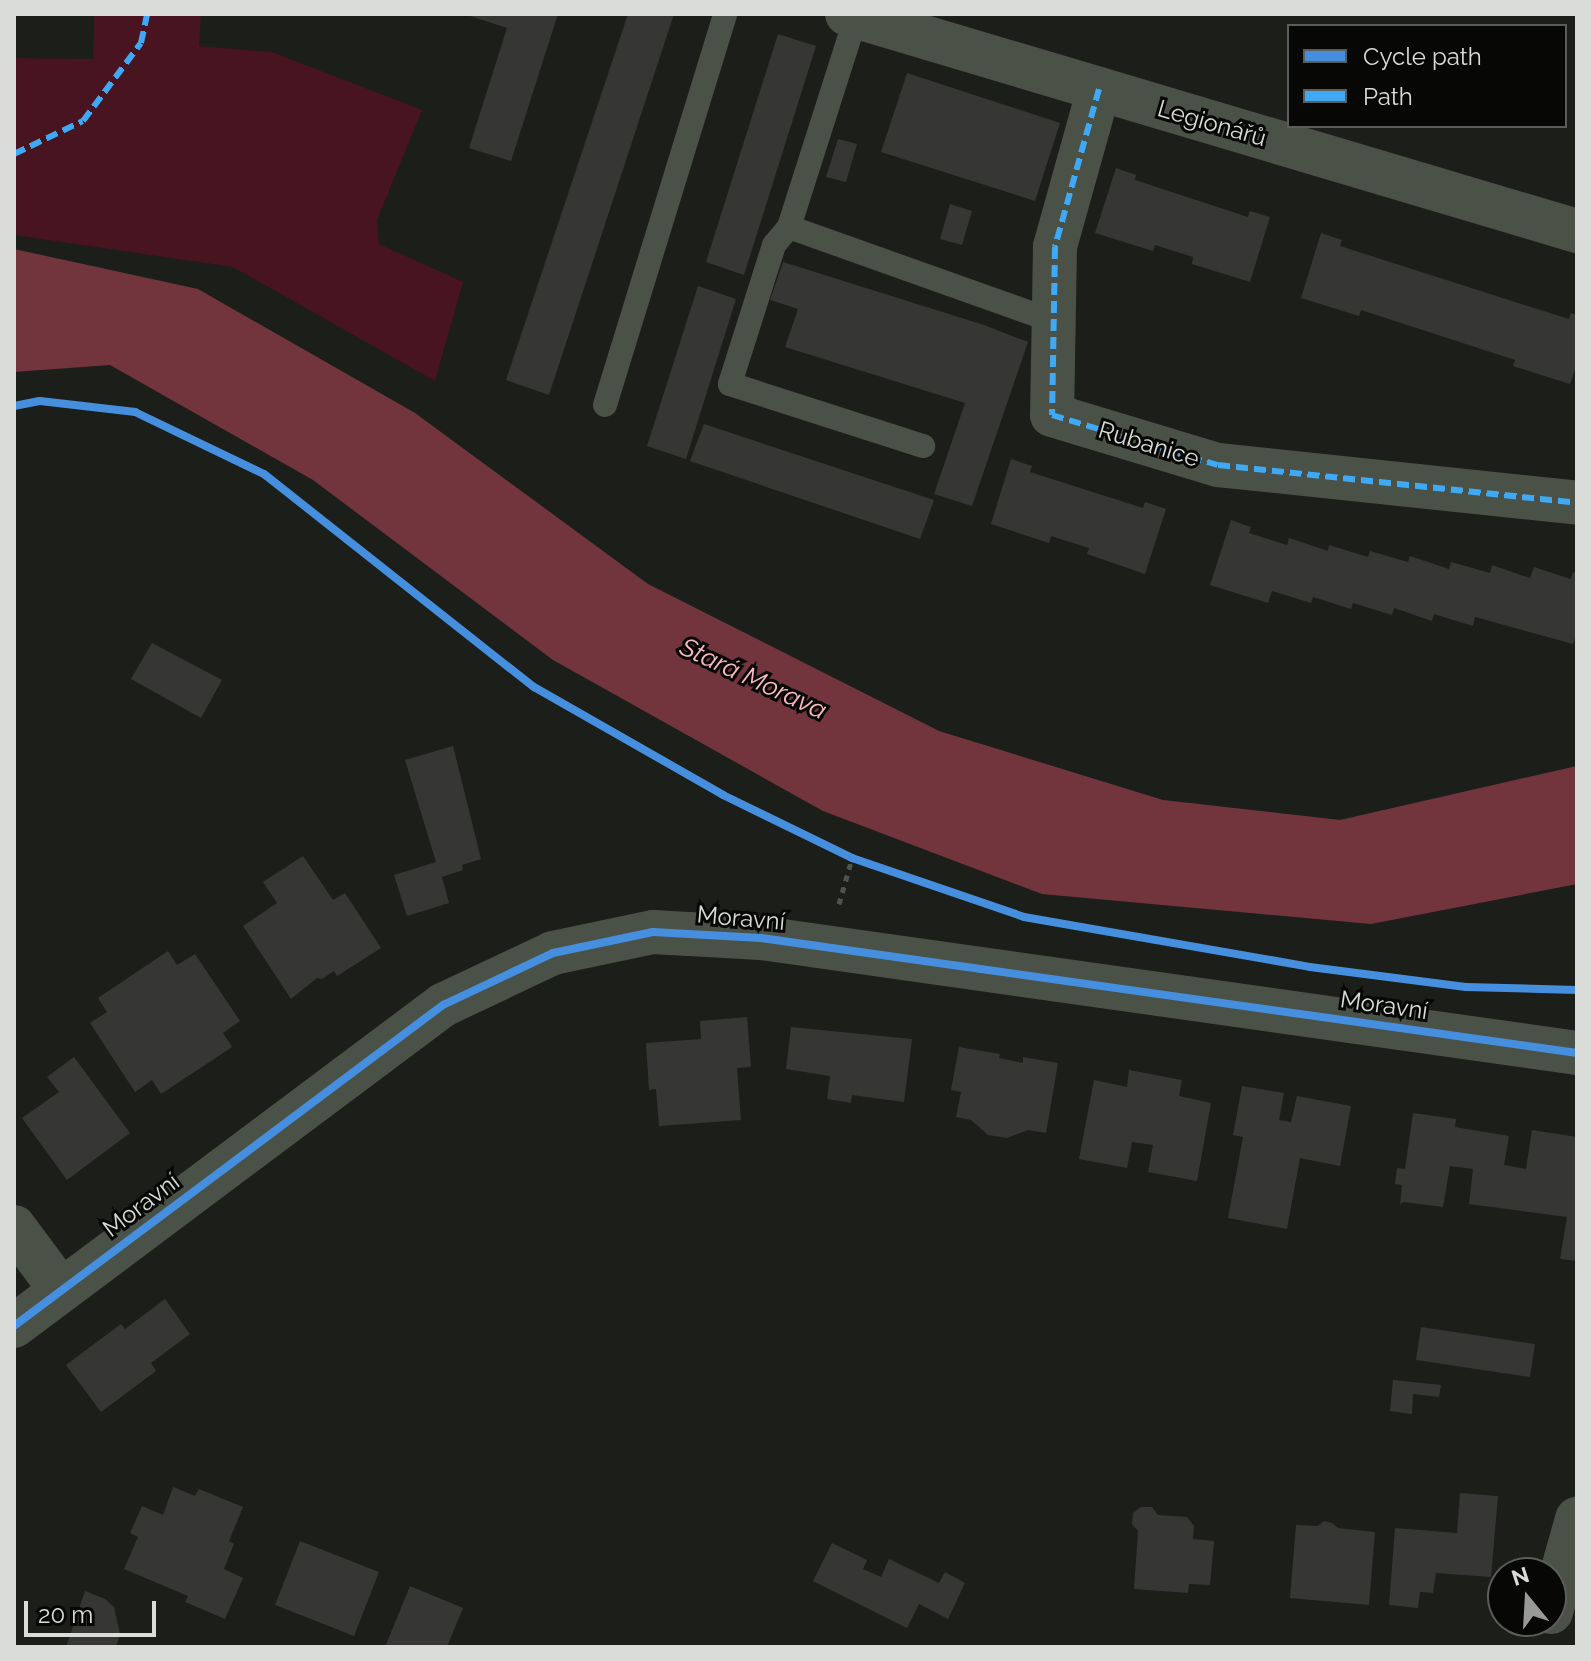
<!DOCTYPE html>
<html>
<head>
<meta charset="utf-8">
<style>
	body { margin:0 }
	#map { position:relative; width:1591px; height:1661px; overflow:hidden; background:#1c1e1a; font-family:Raleway,sans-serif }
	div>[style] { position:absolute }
	.green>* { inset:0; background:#47141f }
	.water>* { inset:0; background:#72353e }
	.building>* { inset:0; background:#363734 }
	.path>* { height:5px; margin-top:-2.5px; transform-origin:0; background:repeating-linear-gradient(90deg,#4d544a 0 6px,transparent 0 12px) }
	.service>* { height:24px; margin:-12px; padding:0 12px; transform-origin:12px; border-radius:12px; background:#4a5147 }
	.minor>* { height:44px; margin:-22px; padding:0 22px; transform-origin:22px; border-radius:22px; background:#4a5147 }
	.quiet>* { height:6px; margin-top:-3px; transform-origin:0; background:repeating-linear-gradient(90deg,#3fa9f5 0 12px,transparent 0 18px) }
	.cycleway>* { height:8px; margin:-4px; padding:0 4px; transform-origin:4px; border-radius:4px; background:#468fdf }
	span { translate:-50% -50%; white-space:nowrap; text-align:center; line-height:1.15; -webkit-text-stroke:6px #070806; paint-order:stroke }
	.street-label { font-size:24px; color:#d9dcd8 }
	.water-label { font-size:26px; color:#f9b9bf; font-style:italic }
	.frame { position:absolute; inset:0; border:16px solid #d9dcd8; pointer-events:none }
	.legend { position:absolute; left:1287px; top:24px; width:280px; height:104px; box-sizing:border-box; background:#070806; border:2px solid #5b5d5a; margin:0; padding:10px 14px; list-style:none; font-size:24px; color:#d9dcd8 }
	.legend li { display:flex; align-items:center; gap:16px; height:40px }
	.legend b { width:40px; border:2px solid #5b5d5a }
	.north { position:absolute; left:1487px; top:1557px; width:80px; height:80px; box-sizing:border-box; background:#070806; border:2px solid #5b5d5a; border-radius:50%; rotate:342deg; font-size:22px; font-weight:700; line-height:32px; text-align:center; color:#d9dcd8 }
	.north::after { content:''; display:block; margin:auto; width:28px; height:36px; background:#979a96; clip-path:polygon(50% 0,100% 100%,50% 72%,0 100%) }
	.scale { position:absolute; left:24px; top:1601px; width:132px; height:36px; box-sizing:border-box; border:4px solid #d9dcd8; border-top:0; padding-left:10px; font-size:24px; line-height:28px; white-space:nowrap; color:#d9dcd8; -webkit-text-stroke:6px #070806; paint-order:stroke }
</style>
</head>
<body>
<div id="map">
	<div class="green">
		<div style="clip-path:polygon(94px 14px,201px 14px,199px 46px,272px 52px,422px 110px,377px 220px,379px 244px,463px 282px,435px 381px,233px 267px,14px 235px,14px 58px,93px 59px)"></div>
	</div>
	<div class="water">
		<div style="clip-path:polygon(14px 249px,198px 289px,415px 413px,648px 584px,939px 731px,1163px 800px,1340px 820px,1577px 766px,1577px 884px,1371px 924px,1042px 894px,823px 811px,553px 660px,313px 480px,110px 365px,14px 372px)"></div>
	</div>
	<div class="building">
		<div style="clip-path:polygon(464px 14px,558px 14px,511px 161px,469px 148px,507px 28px)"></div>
		<div style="clip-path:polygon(628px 14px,674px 14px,549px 395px,506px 380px)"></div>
		<div style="clip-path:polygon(778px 34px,816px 46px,744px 275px,706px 262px)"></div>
		<div style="clip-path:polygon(907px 73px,1060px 123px,1035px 201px,881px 152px)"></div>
		<div style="clip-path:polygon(838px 139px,857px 144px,846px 182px,826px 177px)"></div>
		<div style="clip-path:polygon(1116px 168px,1136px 175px,1135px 180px,1248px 217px,1250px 211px,1270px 217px,1250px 282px,1192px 264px,1193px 257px,1155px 245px,1153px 251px,1095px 233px)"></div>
		<div style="clip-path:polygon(950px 204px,972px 211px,962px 245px,940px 239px)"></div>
		<div style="clip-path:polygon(1321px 233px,1342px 240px,1340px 246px,1531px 307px,1569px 319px,1571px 313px,1577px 315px,1577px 364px,1570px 384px,1513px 366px,1515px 360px,1361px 310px,1359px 316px,1301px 298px)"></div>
		<div style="clip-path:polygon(783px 262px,984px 325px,1028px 342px,972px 506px,934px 494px,965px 403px,785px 347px,798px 309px,770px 300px)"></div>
		<div style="clip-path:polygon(698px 286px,736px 299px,686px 459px,647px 446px)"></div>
		<div style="clip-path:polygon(704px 424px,934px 500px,920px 539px,690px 461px)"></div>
		<div style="clip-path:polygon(1011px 459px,1032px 466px,1030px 472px,1143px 508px,1145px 502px,1166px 509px,1145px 574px,1087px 554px,1089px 548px,1051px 536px,1049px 543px,991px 524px)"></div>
		<div style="clip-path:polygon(1231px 520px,1251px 527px,1249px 533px,1287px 545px,1289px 538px,1328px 551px,1329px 545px,1368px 557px,1370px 551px,1408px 562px,1410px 556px,1449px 569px,1451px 562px,1490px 573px,1492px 565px,1530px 578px,1534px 567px,1571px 579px,1573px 572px,1577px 574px,1577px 632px,1573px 644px,1475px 617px,1473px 626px,1434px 614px,1432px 621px,1394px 608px,1392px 615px,1353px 603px,1351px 609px,1313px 597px,1311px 603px,1272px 591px,1268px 603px,1210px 585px)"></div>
		<div style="clip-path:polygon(152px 643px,222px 680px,201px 718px,131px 679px)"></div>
		<div style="clip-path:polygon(453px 746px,481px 859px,462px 865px,463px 870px,442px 877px,449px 903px,407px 916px,394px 875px,436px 862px,405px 760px)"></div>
		<div style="clip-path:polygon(303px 856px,333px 900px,345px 893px,381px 948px,337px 976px,334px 971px,322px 979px,317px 978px,291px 999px,243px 926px,277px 903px,263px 882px)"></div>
		<div style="clip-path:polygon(168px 951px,177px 965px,195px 954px,240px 1021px,223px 1033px,232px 1047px,205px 1065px,161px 1094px,152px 1080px,135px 1092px,90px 1023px,107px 1012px,98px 998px)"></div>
		<div style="clip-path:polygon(747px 1017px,751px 1067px,737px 1068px,741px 1120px,659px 1126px,656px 1089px,649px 1090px,646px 1043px,701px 1039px,700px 1021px)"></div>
		<div style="clip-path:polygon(791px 1027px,912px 1039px,904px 1102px,852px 1095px,851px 1103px,827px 1099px,830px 1076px,786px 1069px)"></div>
		<div style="clip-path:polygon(959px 1047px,1000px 1054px,999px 1058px,1023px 1063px,1023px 1057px,1058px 1063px,1046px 1133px,1028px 1130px,1007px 1138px,988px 1135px,971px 1120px,956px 1117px,961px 1092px,951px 1090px)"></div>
		<div style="clip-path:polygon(74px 1057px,130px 1133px,67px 1180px,22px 1118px,59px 1092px,47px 1077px)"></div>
		<div style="clip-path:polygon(1129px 1070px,1182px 1080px,1179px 1096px,1211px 1103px,1197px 1181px,1148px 1172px,1153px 1145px,1132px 1142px,1127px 1168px,1079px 1159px,1094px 1080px,1127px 1087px)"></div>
		<div style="clip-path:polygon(1242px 1086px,1284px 1093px,1279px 1120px,1291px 1122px,1297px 1096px,1351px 1106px,1340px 1166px,1300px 1158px,1287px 1229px,1228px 1218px,1243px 1137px,1233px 1135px)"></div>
		<div style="clip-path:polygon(1413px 1113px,1456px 1119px,1455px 1127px,1509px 1136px,1504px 1165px,1526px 1169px,1532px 1130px,1577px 1137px,1577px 1261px,1560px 1259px,1567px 1217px,1469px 1204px,1473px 1169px,1450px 1166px,1443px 1207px,1403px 1202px,1400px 1205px,1402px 1185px,1395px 1184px,1397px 1168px,1405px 1169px)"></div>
		<div style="clip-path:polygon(165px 1299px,190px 1334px,151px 1363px,156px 1371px,101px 1412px,66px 1365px,121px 1324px,125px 1329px)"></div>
		<div style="clip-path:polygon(1421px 1327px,1535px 1344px,1530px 1377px,1416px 1360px)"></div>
		<div style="clip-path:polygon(1393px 1380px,1441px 1385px,1439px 1397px,1413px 1394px,1412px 1414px,1390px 1411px)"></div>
		<div style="clip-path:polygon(173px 1487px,195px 1496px,199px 1489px,243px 1507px,229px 1541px,234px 1544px,224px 1569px,243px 1578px,225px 1619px,185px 1602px,188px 1596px,124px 1569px,138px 1537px,130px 1533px,142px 1506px,163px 1515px)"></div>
		<div style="clip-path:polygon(1460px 1493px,1498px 1496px,1491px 1577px,1436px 1573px,1433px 1593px,1420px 1592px,1418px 1608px,1389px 1605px,1395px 1528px,1457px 1533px)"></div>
		<div style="clip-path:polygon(1141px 1507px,1152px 1507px,1158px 1515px,1187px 1517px,1194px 1526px,1193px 1539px,1214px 1541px,1210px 1585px,1189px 1584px,1188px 1593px,1134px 1589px,1138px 1531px,1132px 1524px,1133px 1513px)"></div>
		<div style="clip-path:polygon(1324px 1521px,1332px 1523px,1338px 1528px,1375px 1532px,1369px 1605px,1290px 1598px,1296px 1525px,1318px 1526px)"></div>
		<div style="clip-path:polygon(300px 1541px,379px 1572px,354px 1636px,275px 1605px)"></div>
		<div style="clip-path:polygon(832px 1543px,867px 1560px,863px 1569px,881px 1577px,889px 1559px,939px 1583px,945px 1572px,965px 1583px,948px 1619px,919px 1604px,907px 1628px,813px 1581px)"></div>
		<div style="clip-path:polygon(410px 1586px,463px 1608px,447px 1647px,385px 1647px)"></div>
		<div style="clip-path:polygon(85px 1591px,105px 1599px,114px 1607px,120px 1634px,116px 1647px,66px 1647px)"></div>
	</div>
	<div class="path">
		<div style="left:839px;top:904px;width:48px;rotate:-74.2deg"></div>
	</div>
	<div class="service">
		<div style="left:856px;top:17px;width:220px;rotate:107.7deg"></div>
		<div style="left:789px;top:227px;width:23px;rotate:130deg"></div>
		<div style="left:774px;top:245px;width:146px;rotate:107.6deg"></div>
		<div style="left:730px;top:384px;width:203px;rotate:17.8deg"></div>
		<div style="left:789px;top:227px;width:280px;rotate:19.6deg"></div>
		<div style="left:605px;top:405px;width:409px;rotate:-72.9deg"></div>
	</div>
	<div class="minor">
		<div style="left:847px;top:14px;width:762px;rotate:16.56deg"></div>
		<div style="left:1099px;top:89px;width:164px;rotate:105.6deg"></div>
		<div style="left:1055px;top:247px;width:168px;rotate:91deg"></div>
		<div style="left:1052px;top:415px;width:173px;rotate:16.8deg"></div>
		<div style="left:1218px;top:465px;width:361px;rotate:6deg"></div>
		<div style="left:14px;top:1227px;width:79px;rotate:53.3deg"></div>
		<div style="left:14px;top:1326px;width:536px;rotate:-36.81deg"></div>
		<div style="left:443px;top:1005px;width:122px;rotate:-25.3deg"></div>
		<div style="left:553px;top:953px;width:102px;rotate:-11.9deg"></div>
		<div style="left:653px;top:932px;width:108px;rotate:3.2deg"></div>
		<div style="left:761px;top:938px;width:824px;rotate:8.02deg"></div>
		<div style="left:1551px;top:1612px;width:97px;rotate:-74.4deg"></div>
	</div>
	<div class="quiet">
		<div style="left:1099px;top:89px;width:164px;rotate:105.6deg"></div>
		<div style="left:1055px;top:247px;width:168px;rotate:91deg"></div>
		<div style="left:1052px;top:415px;width:173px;rotate:16.8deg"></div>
		<div style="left:1218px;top:465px;width:361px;rotate:6deg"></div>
		<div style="left:14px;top:154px;width:76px;rotate:-25.6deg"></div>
		<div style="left:83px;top:121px;width:97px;rotate:-53.4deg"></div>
		<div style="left:141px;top:43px;width:30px;rotate:-78deg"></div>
	</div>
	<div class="cycleway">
		<div style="left:14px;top:406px;width:26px;rotate:-11deg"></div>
		<div style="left:40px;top:401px;width:96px;rotate:6.6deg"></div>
		<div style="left:135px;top:412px;width:143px;rotate:25.7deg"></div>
		<div style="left:264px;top:474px;width:344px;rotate:38.3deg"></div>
		<div style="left:534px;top:687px;width:218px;rotate:29.7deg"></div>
		<div style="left:723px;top:795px;width:144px;rotate:26deg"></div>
		<div style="left:852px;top:858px;width:182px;rotate:18.9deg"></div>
		<div style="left:1024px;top:917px;width:290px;rotate:9.9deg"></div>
		<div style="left:1310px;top:967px;width:157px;rotate:7.3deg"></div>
		<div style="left:1466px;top:987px;width:111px;rotate:1.5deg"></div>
		<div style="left:14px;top:1326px;width:536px;rotate:-36.81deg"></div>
		<div style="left:443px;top:1005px;width:122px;rotate:-25.3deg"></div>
		<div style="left:553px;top:953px;width:102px;rotate:-11.9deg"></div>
		<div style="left:653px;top:932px;width:108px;rotate:3.2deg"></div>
		<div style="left:761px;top:938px;width:824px;rotate:8.02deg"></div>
	</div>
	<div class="street-label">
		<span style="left:1212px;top:123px;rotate:16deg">Legionářů</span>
		<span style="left:1149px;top:444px;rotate:17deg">Rubanice</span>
		<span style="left:741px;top:918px;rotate:5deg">Moravní</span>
		<span style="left:1384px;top:1005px;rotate:8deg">Moravní</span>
		<span style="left:141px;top:1205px;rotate:-37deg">Moravní</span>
	</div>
	<div class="water-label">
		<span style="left:753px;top:679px;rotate:25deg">Stará Morava</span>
	</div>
	<div class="frame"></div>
	<ul class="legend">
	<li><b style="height:10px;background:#468fdf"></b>Cycle path</li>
	<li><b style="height:10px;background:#3fa9f5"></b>Path</li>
	</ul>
	<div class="north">N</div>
	<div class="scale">20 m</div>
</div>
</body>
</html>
